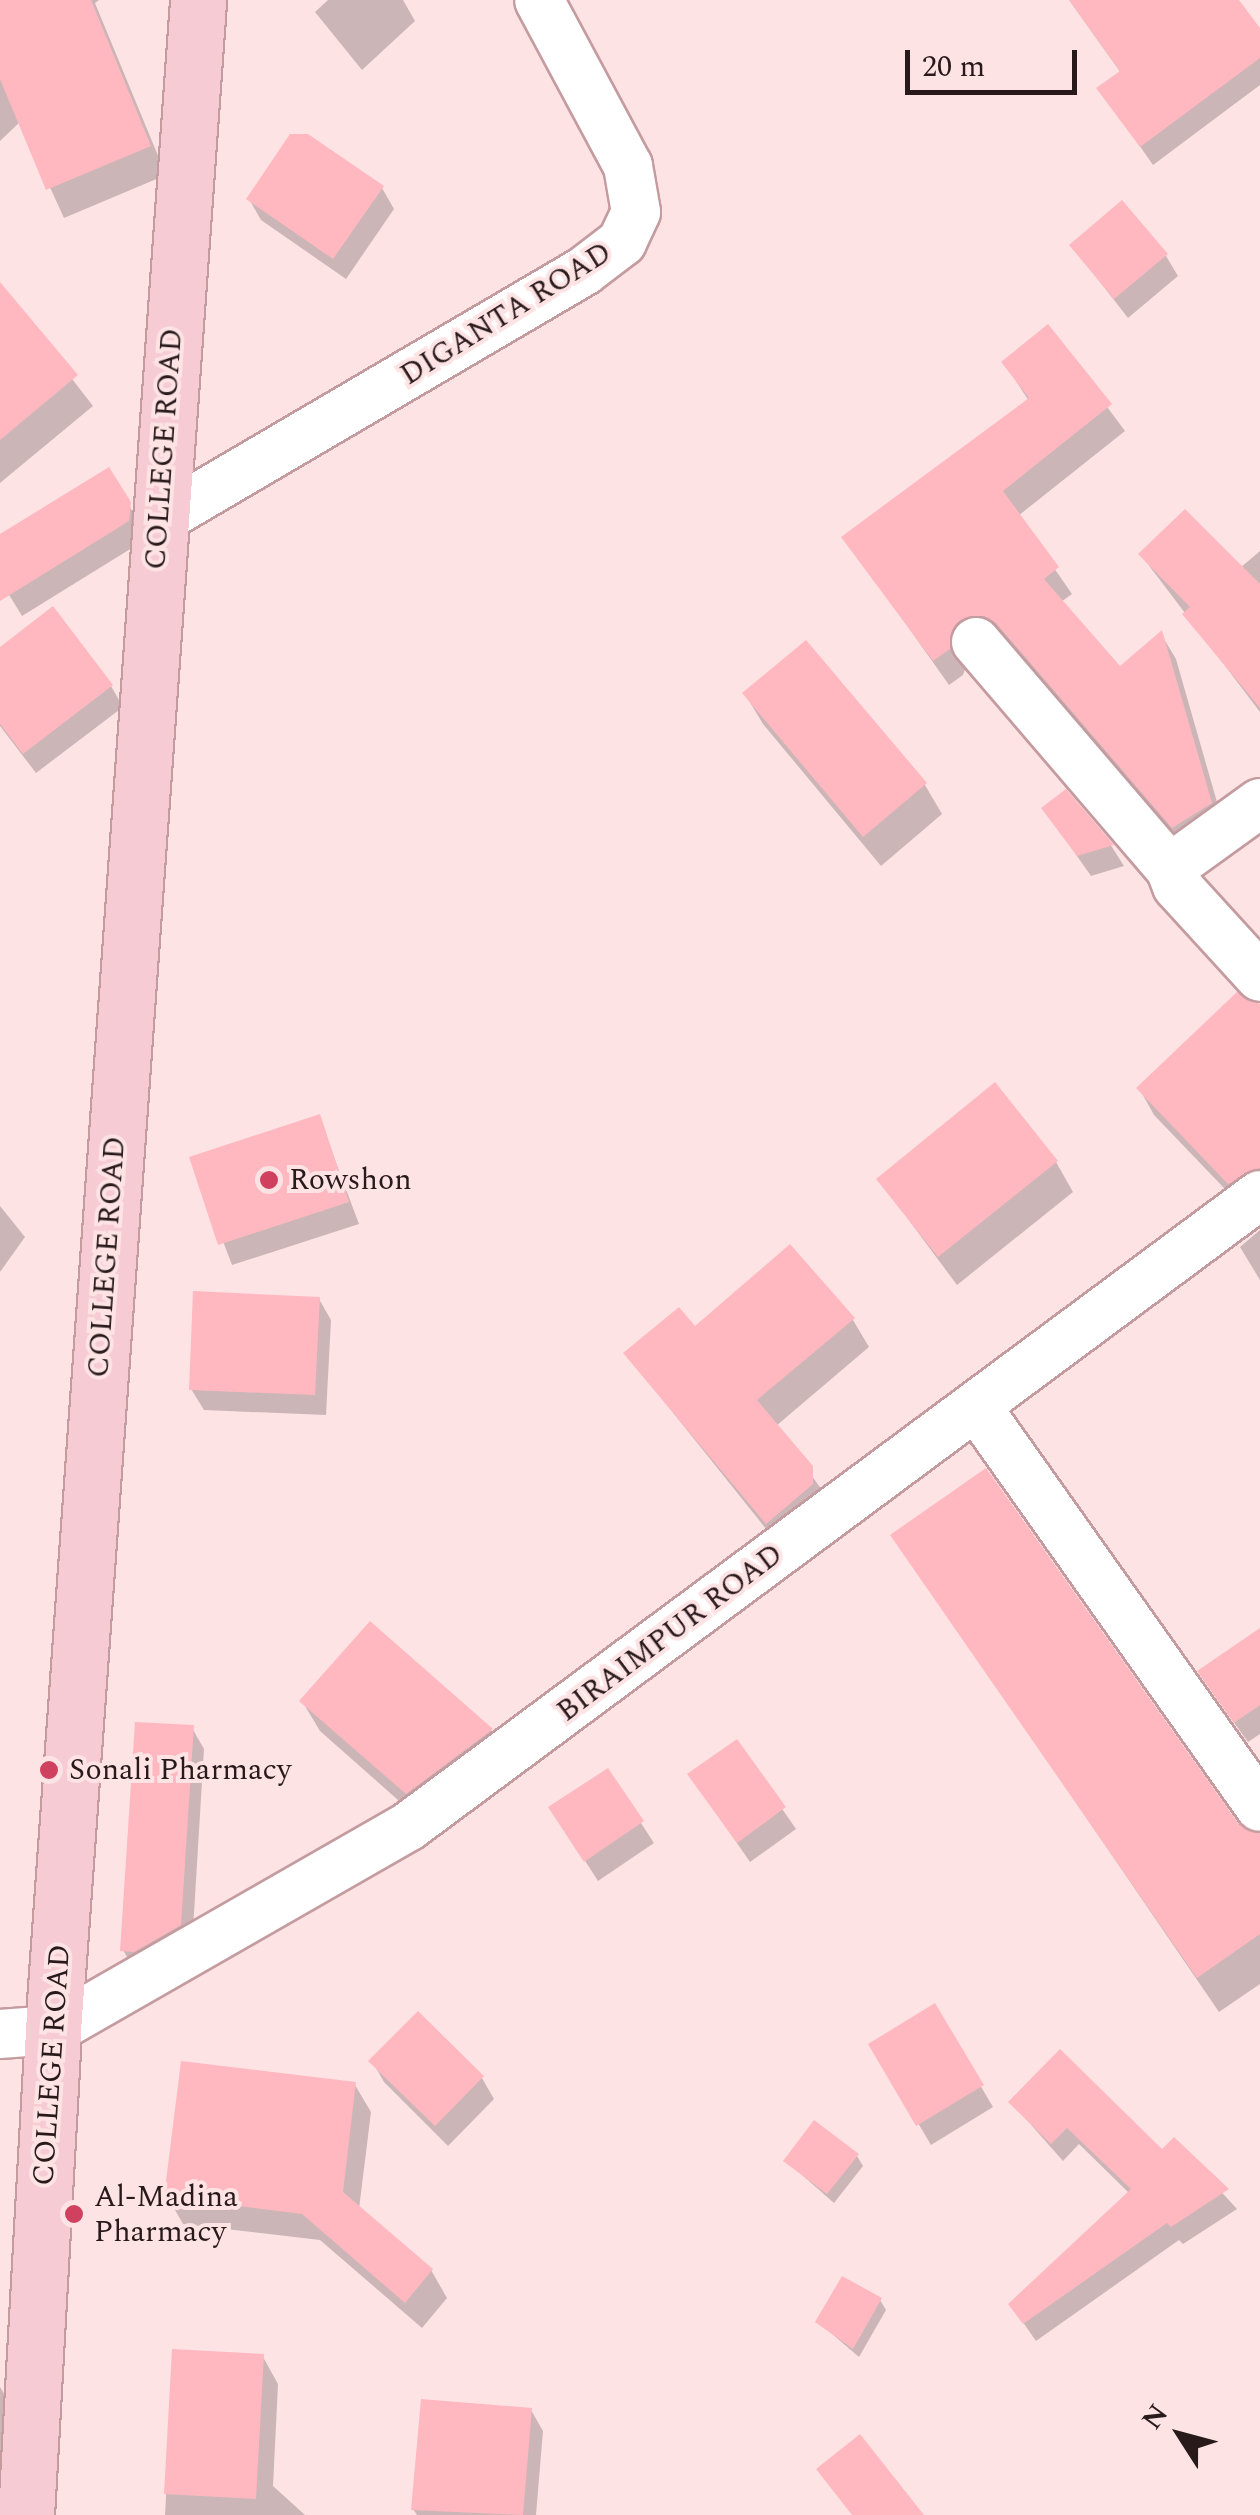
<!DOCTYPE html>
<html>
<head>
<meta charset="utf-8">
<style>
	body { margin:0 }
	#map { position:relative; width:1260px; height:2515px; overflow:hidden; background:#fee3e5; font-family:Spectral,serif }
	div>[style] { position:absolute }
	.shadow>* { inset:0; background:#0003 }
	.building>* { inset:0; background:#ffb8bf }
	.roads { filter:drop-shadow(2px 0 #c49ca0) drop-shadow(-2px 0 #c49ca0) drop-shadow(0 2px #c49ca0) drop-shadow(0 -2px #c49ca0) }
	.street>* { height:48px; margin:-24px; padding:0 24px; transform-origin:24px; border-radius:24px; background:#fff }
	.secondary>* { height:55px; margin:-27.5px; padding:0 27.5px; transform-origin:27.5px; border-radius:27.5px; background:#f6cbd4 }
	.dots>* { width:28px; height:28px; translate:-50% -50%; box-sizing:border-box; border:5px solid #fee3e5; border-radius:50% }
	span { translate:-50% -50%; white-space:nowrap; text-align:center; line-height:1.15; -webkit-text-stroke:8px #fee3e5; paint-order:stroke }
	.street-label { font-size:30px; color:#28191a }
	.poi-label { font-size:30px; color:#28191a }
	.left { translate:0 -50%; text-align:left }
	.north { position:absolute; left:1130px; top:2385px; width:100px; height:100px; -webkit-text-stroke:8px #fee3e5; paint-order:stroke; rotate:306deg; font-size:28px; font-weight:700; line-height:40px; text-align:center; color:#28191a }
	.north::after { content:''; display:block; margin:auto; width:35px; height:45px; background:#28191a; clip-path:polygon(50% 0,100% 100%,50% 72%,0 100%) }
	.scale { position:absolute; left:905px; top:50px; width:172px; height:45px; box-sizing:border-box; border:5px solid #28191a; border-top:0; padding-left:12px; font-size:30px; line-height:35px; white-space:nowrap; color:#28191a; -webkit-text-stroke:8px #fee3e5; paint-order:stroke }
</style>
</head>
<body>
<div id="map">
	<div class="shadow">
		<div style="clip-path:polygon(0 0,99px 0,95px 3px,166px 175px,64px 218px,20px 122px,0 141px)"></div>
		<div style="clip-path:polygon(328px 0,403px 0,415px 21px,362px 70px,315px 12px)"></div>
		<div style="clip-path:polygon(1069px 0,1236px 0,1260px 32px,1260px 85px,1153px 165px,1100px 89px,1121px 73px)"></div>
		<div style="clip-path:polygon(382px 188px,394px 209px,346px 279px,261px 220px,249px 199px)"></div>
		<div style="clip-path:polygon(1072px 246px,1166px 256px,1178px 276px,1128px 318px)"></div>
		<div style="clip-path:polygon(0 286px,93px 406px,0 483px)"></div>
		<div style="clip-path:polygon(1048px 327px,1125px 431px,1018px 516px,1072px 594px,1061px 602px,1120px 670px,1161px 634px,1176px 659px,1225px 830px,1189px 853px,1003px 641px,973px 646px,963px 675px,949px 685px,845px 538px,1029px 401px,1004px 363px)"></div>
		<div style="clip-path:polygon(108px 470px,141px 526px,140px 543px,22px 616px,0 580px,0 537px)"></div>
		<div style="clip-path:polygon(1260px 551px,1260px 712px,1141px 555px,1240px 568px)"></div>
		<div style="clip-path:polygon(0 650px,111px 686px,123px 707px,36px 773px,0 726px)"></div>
		<div style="clip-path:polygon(745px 694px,925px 785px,942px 814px,881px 866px,763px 724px)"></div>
		<div style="clip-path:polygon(1065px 792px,1112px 847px,1124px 866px,1091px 876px,1044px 809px)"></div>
		<div style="clip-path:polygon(1260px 1004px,1260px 1201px,1245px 1210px,1154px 1115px,1139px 1088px)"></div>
		<div style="clip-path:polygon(319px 1117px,359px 1224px,232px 1265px,192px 1159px)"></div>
		<div style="clip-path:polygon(1056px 1162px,1073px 1192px,957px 1285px,879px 1180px)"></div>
		<div style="clip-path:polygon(0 1206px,25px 1237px,0 1272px)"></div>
		<div style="clip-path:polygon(1260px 1230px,1260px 1280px,1240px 1247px)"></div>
		<div style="clip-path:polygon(319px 1299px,331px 1320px,326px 1415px,204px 1410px,191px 1389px)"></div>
		<div style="clip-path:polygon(853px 1320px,869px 1347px,776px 1426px,827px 1497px,783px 1550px,626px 1354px)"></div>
		<div style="clip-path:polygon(893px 1535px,1236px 1825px,1260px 1834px,1260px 1984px,1219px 2012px)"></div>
		<div style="clip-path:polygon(1260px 1648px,1260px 1734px,1248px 1742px,1212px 1692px)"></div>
		<div style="clip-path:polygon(302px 1701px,491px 1730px,508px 1760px,424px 1823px,320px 1731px)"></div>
		<div style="clip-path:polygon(192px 1728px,204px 1749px,192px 1946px,135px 1971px,123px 1950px)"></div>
		<div style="clip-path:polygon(736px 1742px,796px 1829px,750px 1862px,690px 1775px)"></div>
		<div style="clip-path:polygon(607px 1771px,654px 1843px,598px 1881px,564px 1828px)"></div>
		<div style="clip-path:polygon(934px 2007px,993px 2107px,931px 2145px,872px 2045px)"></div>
		<div style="clip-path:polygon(372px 2061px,482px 2078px,494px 2099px,448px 2146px,384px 2082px)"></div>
		<div style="clip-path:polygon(355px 2085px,371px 2112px,359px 2209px,431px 2270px,447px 2298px,422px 2328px,320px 2240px,183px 2224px,167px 2196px)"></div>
		<div style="clip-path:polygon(1011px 2102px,1162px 2153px,1174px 2140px,1237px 2209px,1183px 2244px,1179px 2240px,1036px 2341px,1011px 2305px,1130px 2194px,1079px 2144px,1063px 2161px)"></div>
		<div style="clip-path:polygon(857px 2156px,863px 2166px,834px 2203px,786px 2161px)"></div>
		<div style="clip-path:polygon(880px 2300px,886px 2310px,859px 2357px,818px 2322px)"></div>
		<div style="clip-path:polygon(174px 2352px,263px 2357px,278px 2384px,273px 2486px,305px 2515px,165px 2515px)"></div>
		<div style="clip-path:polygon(0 2387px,13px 2408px,8px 2485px,0 2484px)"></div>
		<div style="clip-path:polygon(531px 2410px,543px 2431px,536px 2515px,417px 2515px,413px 2509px)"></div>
	</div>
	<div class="building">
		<div style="clip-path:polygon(0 0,91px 0,151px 146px,46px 190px,0 79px)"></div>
		<div style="clip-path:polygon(1069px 0,1239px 0,1260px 28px,1260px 58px,1140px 147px,1096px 88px,1120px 71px)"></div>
		<div style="clip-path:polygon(290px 134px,308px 134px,384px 186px,333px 259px,246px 199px)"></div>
		<div style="clip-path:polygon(1122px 200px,1168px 254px,1114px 299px,1069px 245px)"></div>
		<div style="clip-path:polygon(0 282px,78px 375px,0 440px)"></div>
		<div style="clip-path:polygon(1048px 324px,1112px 404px,1003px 491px,1059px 567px,1044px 579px,1120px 666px,1162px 630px,1212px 803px,1172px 828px,996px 623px,984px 616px,959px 621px,950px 649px,933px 661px,841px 537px,1029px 398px,1001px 362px)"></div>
		<div style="clip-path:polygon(109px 467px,131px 502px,129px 521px,0 601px,0 534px)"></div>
		<div style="clip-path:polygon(1185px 509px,1260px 584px,1260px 708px,1182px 614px,1190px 607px,1138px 554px)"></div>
		<div style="clip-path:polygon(53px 606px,113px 685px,23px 754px,0 724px,0 647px)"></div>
		<div style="clip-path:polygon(806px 640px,927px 783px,863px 837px,742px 693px)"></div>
		<div style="clip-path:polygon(1066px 789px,1114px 845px,1077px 856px,1041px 808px)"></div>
		<div style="clip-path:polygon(1237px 992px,1260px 1004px,1260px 1168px,1228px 1184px,1136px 1088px)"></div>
		<div style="clip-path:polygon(995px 1082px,1058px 1161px,938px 1257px,876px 1179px)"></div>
		<div style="clip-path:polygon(320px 1114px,349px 1202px,218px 1245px,189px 1157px)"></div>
		<div style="clip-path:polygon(790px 1244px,855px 1318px,757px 1400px,813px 1466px,813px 1484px,766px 1524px,623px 1353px,679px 1307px,695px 1326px)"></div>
		<div style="clip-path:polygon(193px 1291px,320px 1297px,315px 1395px,189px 1390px)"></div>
		<div style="clip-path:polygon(986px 1468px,1238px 1823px,1260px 1834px,1260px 1934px,1197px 1978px,890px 1535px)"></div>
		<div style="clip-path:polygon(370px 1621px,493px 1729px,406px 1794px,299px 1701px)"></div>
		<div style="clip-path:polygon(1260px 1628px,1260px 1705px,1234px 1723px,1197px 1671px)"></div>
		<div style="clip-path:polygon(135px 1722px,194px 1725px,181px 1925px,134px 1952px,120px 1951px)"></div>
		<div style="clip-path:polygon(737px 1739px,786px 1807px,737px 1843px,687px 1774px)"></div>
		<div style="clip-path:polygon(608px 1768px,644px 1821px,584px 1862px,548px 1807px)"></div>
		<div style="clip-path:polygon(935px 2003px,984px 2085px,916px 2126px,868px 2044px)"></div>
		<div style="clip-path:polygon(418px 2011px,484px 2076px,435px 2126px,368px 2061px)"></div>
		<div style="clip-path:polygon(1060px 2049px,1162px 2149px,1174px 2137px,1229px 2189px,1171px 2227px,1167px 2223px,1023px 2324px,1008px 2304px,1131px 2189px,1067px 2128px,1051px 2144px,1008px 2102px)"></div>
		<div style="clip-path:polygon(181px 2061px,356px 2082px,343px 2192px,433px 2269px,405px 2303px,302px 2214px,164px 2197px)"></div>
		<div style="clip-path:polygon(814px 2120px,859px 2154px,827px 2194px,783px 2161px)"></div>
		<div style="clip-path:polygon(842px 2276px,882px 2298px,853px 2349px,815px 2322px)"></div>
		<div style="clip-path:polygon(172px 2349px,264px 2354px,256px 2499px,164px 2494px)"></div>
		<div style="clip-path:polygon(421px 2399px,532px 2408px,523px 2515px,411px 2510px)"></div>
		<div style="clip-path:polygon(860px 2434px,924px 2515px,852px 2515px,816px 2469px)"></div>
	</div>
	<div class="roads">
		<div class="street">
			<div style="left:158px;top:521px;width:494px;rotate:-30.4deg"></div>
			<div style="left:584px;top:271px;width:48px;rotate:-37.3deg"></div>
			<div style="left:622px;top:242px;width:33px;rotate:-65deg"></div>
			<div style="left:636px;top:212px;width:47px;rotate:-99.9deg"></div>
			<div style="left:628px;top:166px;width:188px;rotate:-118.2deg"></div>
			<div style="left:976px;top:642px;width:298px;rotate:49.4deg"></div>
			<div style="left:1260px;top:803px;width:111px;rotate:144.2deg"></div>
			<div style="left:1170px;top:868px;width:19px;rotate:69deg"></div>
			<div style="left:1177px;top:886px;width:123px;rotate:47.6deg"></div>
			<div style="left:976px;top:1406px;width:491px;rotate:54.7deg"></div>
			<div style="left:0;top:2034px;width:53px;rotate:-4.3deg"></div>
			<div style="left:53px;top:2030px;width:410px;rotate:-29.8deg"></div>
			<div style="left:409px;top:1826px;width:1059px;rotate:-36.56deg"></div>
		</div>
		<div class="secondary">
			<div style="left:26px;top:2515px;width:486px;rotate:-86.8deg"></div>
			<div style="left:53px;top:2030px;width:2035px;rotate:-85.91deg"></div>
		</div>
	</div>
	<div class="dots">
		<div style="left:269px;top:1180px;background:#d0405f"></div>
		<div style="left:49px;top:1770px;background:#d0405f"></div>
		<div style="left:74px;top:2214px;background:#d0405f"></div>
	</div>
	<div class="street-label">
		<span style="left:506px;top:314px;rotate:-32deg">DIGANTA ROAD</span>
		<span style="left:164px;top:449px;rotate:-86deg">COLLEGE ROAD</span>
		<span style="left:107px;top:1257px;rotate:-86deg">COLLEGE ROAD</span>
		<span style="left:670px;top:1633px;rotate:-37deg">BIRAIMPUR ROAD</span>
		<span style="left:52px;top:2065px;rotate:-86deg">COLLEGE ROAD</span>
	</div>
	<div class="poi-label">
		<span class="left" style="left:289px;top:1180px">Rowshon</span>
		<span class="left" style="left:69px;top:1770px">Sonali Pharmacy</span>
		<span class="left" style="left:94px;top:2214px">Al-Madina<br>Pharmacy</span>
	</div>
	<div class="north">N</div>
	<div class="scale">20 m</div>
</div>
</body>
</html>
